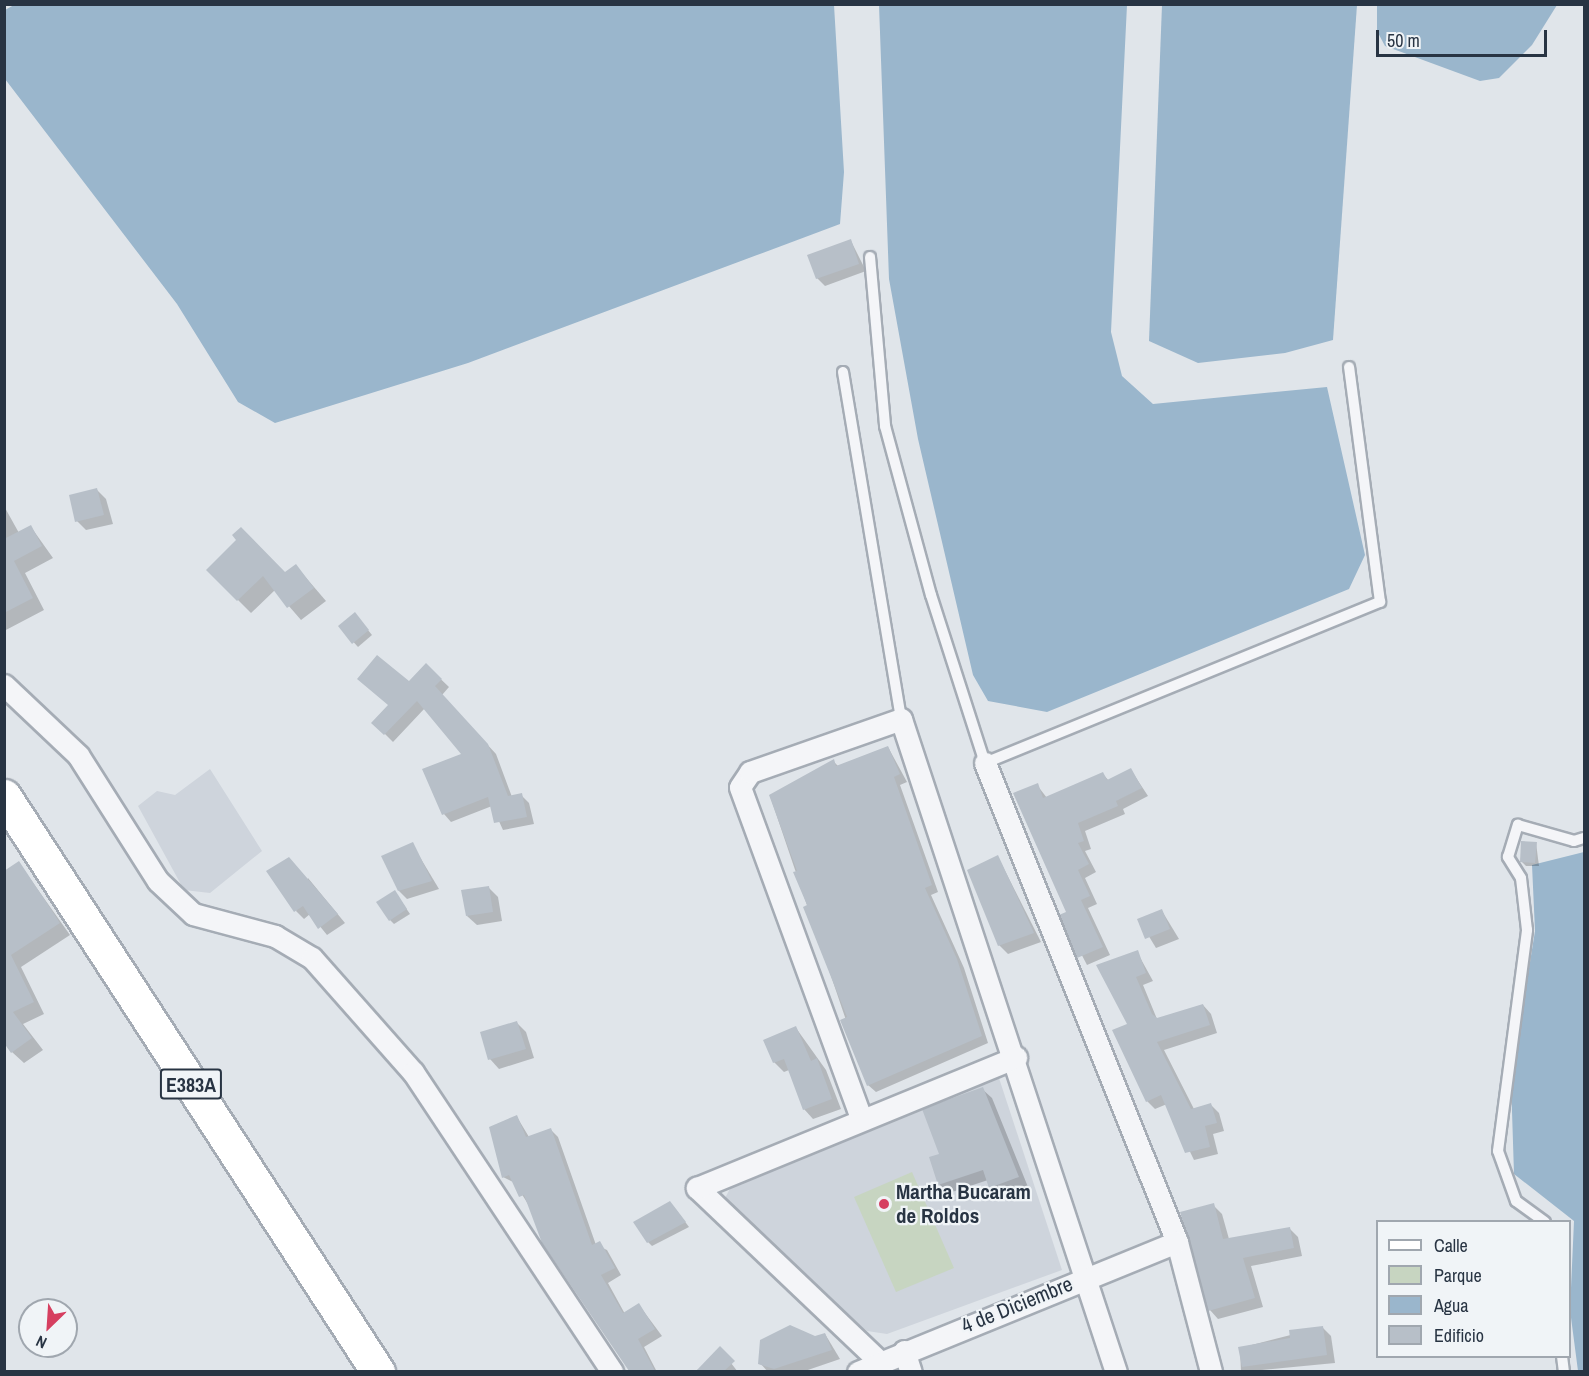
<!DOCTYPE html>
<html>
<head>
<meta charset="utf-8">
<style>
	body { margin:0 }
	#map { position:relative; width:1589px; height:1376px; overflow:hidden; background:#e0e5ea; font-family:"Archivo Narrow",sans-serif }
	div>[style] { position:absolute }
	.built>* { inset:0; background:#ced4dc }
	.green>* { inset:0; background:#c7d5c1 }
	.water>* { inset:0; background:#9ab6cc }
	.shadow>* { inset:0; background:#0003 }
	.building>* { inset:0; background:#b7bfc8 }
	.roads { filter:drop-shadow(2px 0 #a5acb5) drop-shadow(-2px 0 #a5acb5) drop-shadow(0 2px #a5acb5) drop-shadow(0 -2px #a5acb5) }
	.lane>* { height:10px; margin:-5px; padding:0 5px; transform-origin:5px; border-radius:5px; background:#f4f5f8 }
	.street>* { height:21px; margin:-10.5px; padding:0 10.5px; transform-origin:10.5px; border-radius:10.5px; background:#f4f5f8 }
	.primary>* { height:33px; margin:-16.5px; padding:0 16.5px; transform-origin:16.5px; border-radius:16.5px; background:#fff }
	.dots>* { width:16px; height:16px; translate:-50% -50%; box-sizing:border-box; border:3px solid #f0f4f7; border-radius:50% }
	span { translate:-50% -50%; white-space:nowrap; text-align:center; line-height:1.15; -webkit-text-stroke:4.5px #f0f4f7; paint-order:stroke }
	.shield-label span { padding:2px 4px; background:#f0f4f7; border:2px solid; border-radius:4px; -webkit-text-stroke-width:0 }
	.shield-label { font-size:20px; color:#283443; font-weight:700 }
	.poi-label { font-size:21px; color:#283443; font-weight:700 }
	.left { translate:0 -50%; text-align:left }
	.street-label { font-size:21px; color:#283443 }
	.frame { position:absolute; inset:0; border:6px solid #283443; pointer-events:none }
	.legend { position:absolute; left:1376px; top:1220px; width:195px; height:138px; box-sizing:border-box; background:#f0f4f7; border:2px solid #a0a7af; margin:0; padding:8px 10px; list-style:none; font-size:18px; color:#283443 }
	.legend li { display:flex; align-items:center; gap:12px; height:30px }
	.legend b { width:30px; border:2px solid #a0a7af }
	.north { position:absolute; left:18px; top:1298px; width:60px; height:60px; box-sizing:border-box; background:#f0f4f7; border:2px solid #a0a7af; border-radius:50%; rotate:205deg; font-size:16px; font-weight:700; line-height:24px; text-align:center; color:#283443 }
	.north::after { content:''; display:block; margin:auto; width:21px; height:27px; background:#d63f60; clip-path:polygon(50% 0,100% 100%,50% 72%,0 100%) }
	.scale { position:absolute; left:1376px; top:30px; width:171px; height:27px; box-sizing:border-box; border:3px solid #283443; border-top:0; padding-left:8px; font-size:18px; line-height:21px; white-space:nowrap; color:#283443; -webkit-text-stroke:4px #f0f4f7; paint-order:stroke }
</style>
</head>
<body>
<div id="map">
	<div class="built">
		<div style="clip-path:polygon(210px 769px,262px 851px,210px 893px,184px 890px,138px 806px,157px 791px,175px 795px)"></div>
		<div style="clip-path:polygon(998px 1075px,1062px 1270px,887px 1334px,867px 1331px,729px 1210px,725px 1198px,733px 1183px)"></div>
	</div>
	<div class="green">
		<div style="clip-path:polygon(912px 1172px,954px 1268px,896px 1292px,854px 1197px)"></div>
	</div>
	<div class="water">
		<div style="clip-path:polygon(14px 5px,834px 5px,844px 172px,840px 224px,468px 363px,275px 423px,238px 402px,177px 304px,5px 79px,5px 10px)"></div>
		<div style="clip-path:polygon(879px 5px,1127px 5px,1111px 332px,1122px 376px,1153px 404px,1327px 387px,1365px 555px,1349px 589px,1047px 712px,988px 701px,973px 675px,918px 439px,889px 279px)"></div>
		<div style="clip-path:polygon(1162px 5px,1357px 5px,1333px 340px,1285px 353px,1198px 363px,1149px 341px)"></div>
		<div style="clip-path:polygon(1377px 5px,1377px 4px,1557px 5px,1532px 45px,1499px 78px,1480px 81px,1385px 46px,1377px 31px)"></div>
		<div style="clip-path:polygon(1584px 852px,1584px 1371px,1578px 1371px,1570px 1310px,1574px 1221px,1514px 1174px,1511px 1080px,1535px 931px,1532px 865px)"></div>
	</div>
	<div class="shadow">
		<div style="clip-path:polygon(851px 241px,866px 271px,825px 286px,817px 278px)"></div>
		<div style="clip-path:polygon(97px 490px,106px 499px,113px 524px,86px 530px,77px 521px)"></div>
		<div style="clip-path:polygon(4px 506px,19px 533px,31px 527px,53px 558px,25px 573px,44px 610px,4px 631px)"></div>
		<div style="clip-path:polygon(296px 566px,326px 601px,301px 620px,275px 590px,251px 613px,208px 570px,285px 574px)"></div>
		<div style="clip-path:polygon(359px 619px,372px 635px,358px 647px,340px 627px)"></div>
		<div style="clip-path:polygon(426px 665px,449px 687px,442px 695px,496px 754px,512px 797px,521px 795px,529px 803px,534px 824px,503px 830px,492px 806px,451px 822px,444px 814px,464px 754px,425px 708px,393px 742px,373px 722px)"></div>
		<div style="clip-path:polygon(888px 747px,907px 782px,900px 785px,938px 892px,931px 895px,964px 968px,988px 1043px,876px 1092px,868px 1085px,770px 796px,833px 761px,838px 766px)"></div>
		<div style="clip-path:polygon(1131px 770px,1148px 796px,1123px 809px,1125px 814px,1085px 831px,1091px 849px,1085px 851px,1096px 872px,1085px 878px,1097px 904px,1088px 908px,1110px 955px,1087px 965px,1061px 915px,1069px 913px,1037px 785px,1047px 798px,1103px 774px,1109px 781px)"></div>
		<div style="clip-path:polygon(1536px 843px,1539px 866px,1526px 866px,1521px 861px)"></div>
		<div style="clip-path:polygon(412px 844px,439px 889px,407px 899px,399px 891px)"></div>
		<div style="clip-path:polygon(998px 857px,1041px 942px,1008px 954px,999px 945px)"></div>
		<div style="clip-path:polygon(19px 863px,70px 935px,21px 967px,44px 1014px,23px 1024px,43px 1050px,24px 1063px,12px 1052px,4px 872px)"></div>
		<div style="clip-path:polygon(308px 878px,345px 923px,327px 935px,310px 914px,304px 919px,296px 911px)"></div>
		<div style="clip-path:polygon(488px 887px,498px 897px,502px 921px,477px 925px,467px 916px)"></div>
		<div style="clip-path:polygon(395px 892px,410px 914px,394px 924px,390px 920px)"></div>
		<div style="clip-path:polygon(1162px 911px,1179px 939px,1156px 948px,1139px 920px)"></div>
		<div style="clip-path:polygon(1137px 952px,1153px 981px,1143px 985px,1157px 1019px,1203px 1005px,1211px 1014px,1217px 1033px,1164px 1050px,1194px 1109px,1211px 1105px,1219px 1113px,1224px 1131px,1213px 1134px,1218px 1154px,1194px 1160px,1167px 1104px,1155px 1109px,1147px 1101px,1129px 1024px)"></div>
		<div style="clip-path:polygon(517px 1023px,526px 1032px,534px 1058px,499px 1069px,490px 1059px)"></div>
		<div style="clip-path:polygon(796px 1028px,826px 1070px,841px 1109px,813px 1119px,804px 1109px,789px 1070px,784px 1072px,774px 1062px)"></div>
		<div style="clip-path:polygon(982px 1089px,992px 1098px,1028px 1187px,1000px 1197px,988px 1180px,949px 1193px,939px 1184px,941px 1155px)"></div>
		<div style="clip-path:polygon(517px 1117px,529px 1137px,550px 1129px,558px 1137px,596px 1245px,607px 1250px,621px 1275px,608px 1283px,625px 1314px,639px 1305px,662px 1336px,644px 1347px,657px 1372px,631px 1372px,515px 1183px,503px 1177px)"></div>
		<div style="clip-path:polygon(1213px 1205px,1222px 1214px,1229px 1239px,1289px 1228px,1298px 1237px,1302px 1256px,1251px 1266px,1263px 1307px,1218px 1319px,1210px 1310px)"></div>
		<div style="clip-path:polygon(674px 1207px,689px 1227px,652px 1246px,648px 1242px)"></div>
		<div style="clip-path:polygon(1322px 1327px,1331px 1336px,1335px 1363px,1241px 1372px,1240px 1348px)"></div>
		<div style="clip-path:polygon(825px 1334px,840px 1359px,802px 1372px,768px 1372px,760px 1363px)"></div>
		<div style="clip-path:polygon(720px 1349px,738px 1372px,694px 1372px,702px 1367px)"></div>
	</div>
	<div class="building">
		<div style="clip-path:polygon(851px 239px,859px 264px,816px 279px,807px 255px)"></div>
		<div style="clip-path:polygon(97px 488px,104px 515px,75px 522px,69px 495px)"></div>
		<div style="clip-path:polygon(31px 525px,42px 546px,14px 561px,33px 598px,4px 613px,4px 539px)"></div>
		<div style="clip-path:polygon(241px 527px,285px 572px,296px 564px,314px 588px,287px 608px,263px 576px,237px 601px,206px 570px,236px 540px,232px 535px)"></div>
		<div style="clip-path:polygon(355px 612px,369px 630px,352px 644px,338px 626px)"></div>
		<div style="clip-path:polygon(377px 655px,409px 681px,426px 663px,442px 679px,435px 686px,488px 744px,508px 796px,522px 793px,527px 817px,494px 823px,488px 797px,442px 815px,422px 769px,461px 754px,417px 701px,384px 735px,371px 723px,388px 705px,357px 679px)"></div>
		<div style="clip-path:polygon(888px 746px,900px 774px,894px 777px,932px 885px,925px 888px,957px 959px,982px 1036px,867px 1086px,840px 1020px,847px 1017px,803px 907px,807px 905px,793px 872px,797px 871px,769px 795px,834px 759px,836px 766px)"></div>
		<div style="clip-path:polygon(1131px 768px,1142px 788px,1116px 801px,1118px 806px,1078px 823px,1084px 841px,1078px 843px,1089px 864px,1078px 870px,1090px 896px,1081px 900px,1103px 947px,1077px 958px,1059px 915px,1066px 912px,1013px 793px,1038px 783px,1043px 798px,1103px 772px,1107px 780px)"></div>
		<div style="clip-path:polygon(1521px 841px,1537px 842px,1535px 863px,1520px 862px)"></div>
		<div style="clip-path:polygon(413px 842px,432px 881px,398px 891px,381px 856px)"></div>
		<div style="clip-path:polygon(998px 855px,1034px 933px,998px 946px,967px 870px)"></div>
		<div style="clip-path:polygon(289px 857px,338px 914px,318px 929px,303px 906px,294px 912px,266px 871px)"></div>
		<div style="clip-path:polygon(19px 861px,60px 923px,11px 955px,34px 1002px,13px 1012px,32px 1038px,11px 1053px,4px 1043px,4px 871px)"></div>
		<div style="clip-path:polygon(489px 886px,493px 912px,466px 916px,461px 890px)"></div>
		<div style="clip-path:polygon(395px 890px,407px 909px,389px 921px,376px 902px)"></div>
		<div style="clip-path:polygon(1162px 909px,1170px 929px,1145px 939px,1137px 919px)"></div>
		<div style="clip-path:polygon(1138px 950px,1146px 973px,1136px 977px,1152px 1014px,1157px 1018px,1203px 1004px,1210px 1025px,1157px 1042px,1191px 1109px,1211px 1103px,1217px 1123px,1205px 1126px,1210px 1147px,1185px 1153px,1161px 1095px,1146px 1102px,1112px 1030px,1127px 1024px,1096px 965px)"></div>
		<div style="clip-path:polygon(517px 1021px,526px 1049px,488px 1060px,480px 1032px)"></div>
		<div style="clip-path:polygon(796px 1026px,811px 1061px,817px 1058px,832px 1099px,803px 1110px,784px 1059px,773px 1063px,763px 1040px)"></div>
		<div style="clip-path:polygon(983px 1087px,1019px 1177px,989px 1188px,983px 1170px,938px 1185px,929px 1157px,939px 1154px,922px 1109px)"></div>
		<div style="clip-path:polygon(517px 1115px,526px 1137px,551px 1128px,592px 1245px,600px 1241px,615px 1268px,601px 1275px,623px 1313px,639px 1303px,655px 1329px,638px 1339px,655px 1371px,629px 1371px,542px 1243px,524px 1195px,519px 1197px,509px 1175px,502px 1178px,489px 1127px)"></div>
		<div style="clip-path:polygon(670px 1201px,686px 1222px,647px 1243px,633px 1222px)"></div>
		<div style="clip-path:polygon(1214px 1203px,1223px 1239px,1290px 1227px,1294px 1248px,1243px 1258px,1255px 1298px,1208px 1311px,1180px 1212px)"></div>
		<div style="clip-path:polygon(790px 1325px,815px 1336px,825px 1333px,832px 1350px,774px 1369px,758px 1364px,760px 1340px)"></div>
		<div style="clip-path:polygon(1323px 1326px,1327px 1355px,1242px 1367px,1238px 1347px,1290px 1338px,1289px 1330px)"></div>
		<div style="clip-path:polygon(720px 1346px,735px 1361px,724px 1371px,696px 1371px)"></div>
	</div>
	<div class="roads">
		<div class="lane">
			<div style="left:870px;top:257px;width:170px;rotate:84.9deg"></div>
			<div style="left:885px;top:426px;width:175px;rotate:74.8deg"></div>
			<div style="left:931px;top:595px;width:176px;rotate:72.2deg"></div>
			<div style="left:985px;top:763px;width:427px;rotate:-22.2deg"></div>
			<div style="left:1380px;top:602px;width:237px;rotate:-97.5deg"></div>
			<div style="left:843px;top:372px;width:352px;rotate:80.5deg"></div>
			<div style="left:1545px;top:1222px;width:36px;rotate:-144deg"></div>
			<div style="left:1516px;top:1201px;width:53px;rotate:-109.8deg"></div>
			<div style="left:1498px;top:1151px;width:223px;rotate:-82.5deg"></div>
			<div style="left:1527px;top:930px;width:52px;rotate:-96.6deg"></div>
			<div style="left:1521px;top:878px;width:25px;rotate:-122deg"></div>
			<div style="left:1508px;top:857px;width:34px;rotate:-73deg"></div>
			<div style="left:1518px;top:825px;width:58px;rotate:15.9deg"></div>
			<div style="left:1574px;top:841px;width:10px;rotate:-17deg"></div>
			<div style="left:1562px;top:1356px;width:16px;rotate:83deg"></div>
		</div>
		<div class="street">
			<div style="left:4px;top:685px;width:102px;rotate:43.4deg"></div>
			<div style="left:78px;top:755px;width:149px;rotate:57.6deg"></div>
			<div style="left:158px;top:881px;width:48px;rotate:43.3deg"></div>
			<div style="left:193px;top:914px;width:85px;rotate:15deg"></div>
			<div style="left:275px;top:936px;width:43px;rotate:30.7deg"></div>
			<div style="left:312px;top:958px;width:152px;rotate:48.5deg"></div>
			<div style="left:413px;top:1072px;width:360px;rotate:56.4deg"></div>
			<div style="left:985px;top:763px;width:516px;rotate:68.16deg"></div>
			<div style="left:1177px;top:1242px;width:134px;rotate:75.3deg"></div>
			<div style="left:861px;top:1118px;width:352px;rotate:-110.1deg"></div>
			<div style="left:740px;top:787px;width:18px;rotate:-56deg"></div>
			<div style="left:750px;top:772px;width:160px;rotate:-19.3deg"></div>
			<div style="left:901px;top:719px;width:687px;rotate:71.78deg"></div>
			<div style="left:904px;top:1351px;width:22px;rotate:72deg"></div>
			<div style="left:880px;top:1362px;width:253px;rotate:-136.4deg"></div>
			<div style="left:697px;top:1188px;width:345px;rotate:-22.3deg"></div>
			<div style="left:858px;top:1372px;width:344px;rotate:-22.2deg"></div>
		</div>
		<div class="primary">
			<div style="left:4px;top:796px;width:687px;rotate:57deg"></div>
		</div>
	</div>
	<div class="dots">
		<div style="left:884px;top:1204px;background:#d63f60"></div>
	</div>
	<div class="shield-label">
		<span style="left:191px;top:1084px">E383A</span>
	</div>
	<div class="poi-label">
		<span class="left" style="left:896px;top:1204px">Martha Bucaram<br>de Roldos</span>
	</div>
	<div class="street-label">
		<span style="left:1017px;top:1305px;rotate:-22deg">4 de Diciembre</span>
	</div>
	<div class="frame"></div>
	<ul class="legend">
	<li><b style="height:8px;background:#fff"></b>Calle</li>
	<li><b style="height:16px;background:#c7d5c1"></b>Parque</li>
	<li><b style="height:16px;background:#9ab6cc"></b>Agua</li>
	<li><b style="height:16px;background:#b7bfc8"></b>Edificio</li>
	</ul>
	<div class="north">N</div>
	<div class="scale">50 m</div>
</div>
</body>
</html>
